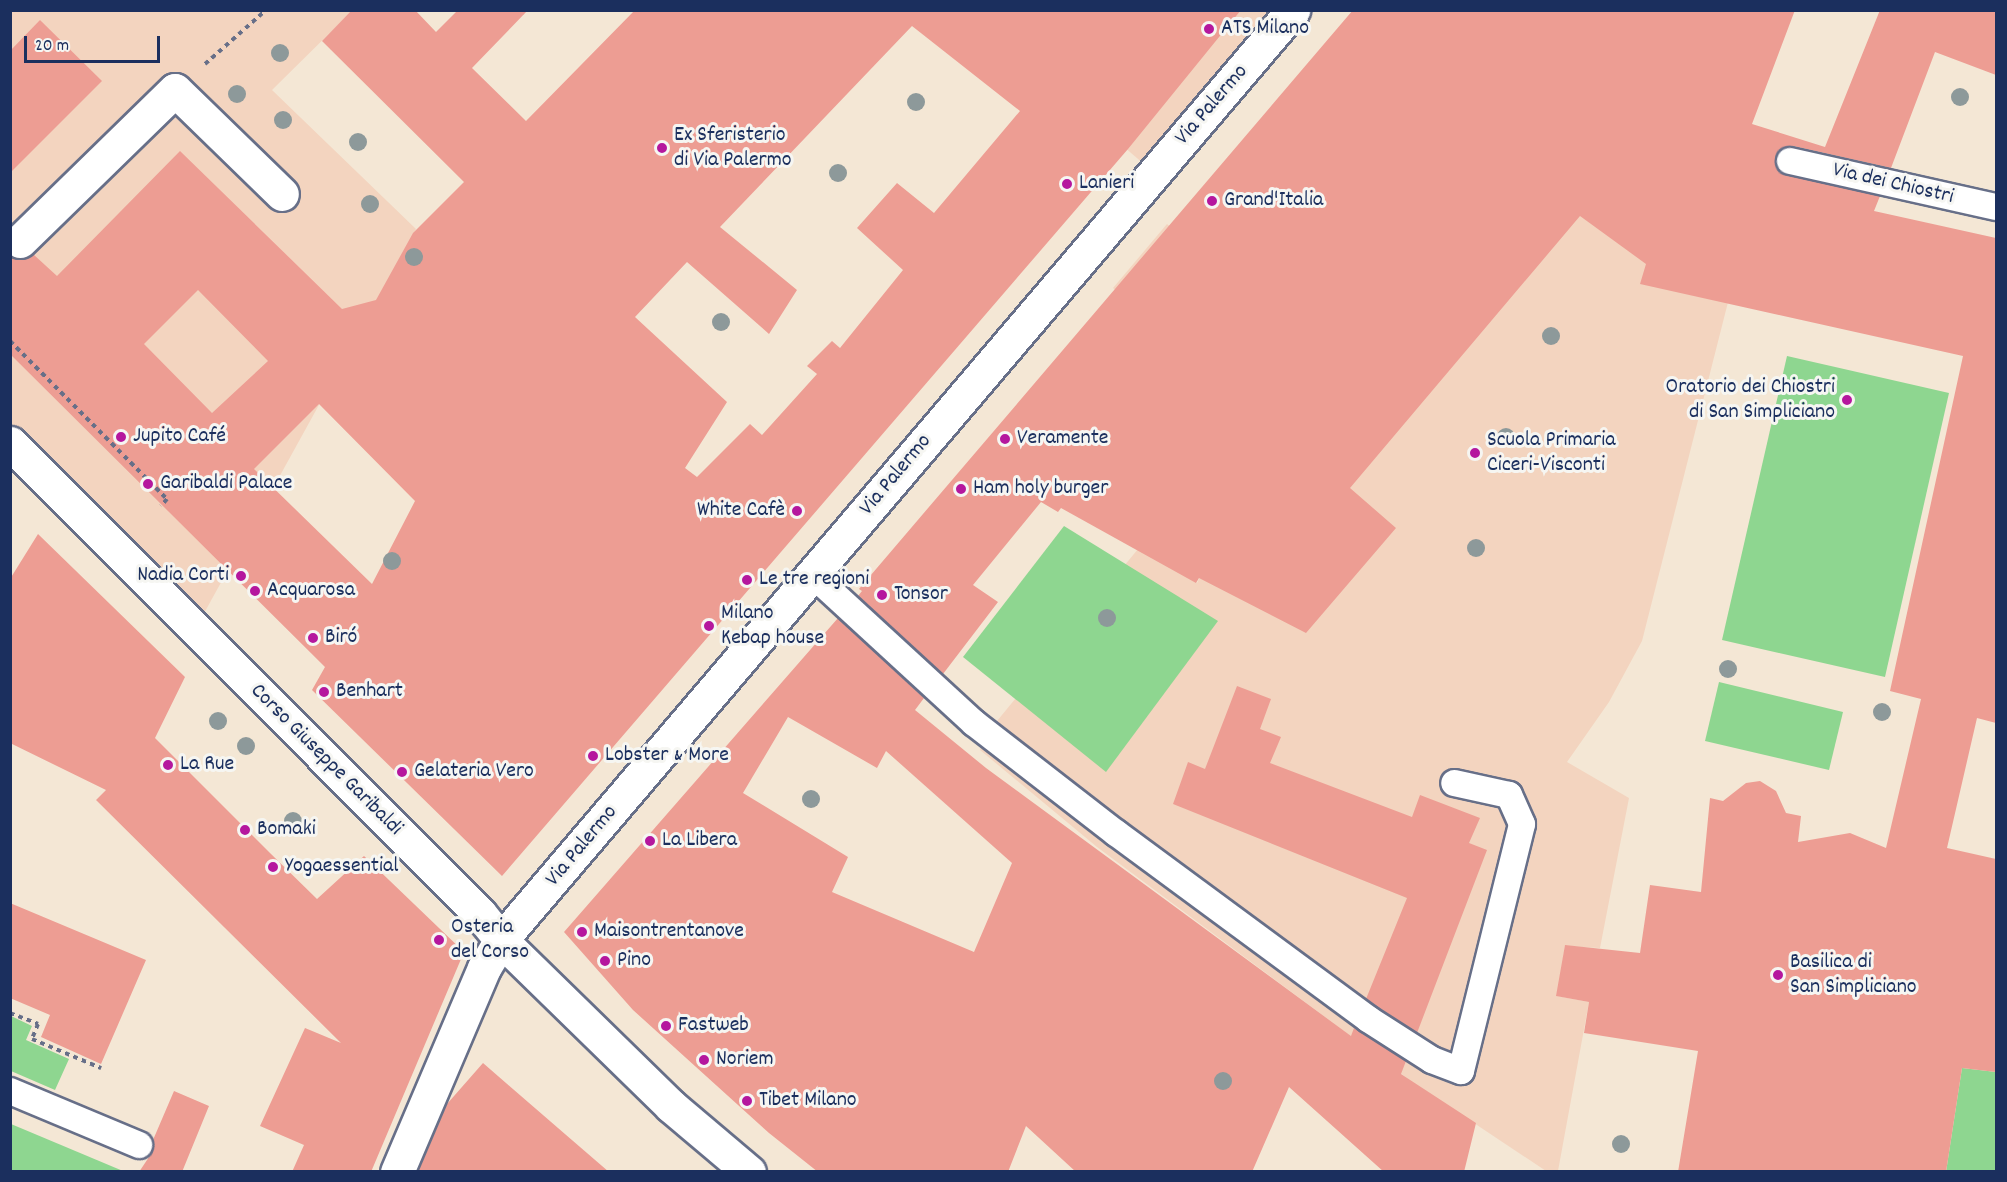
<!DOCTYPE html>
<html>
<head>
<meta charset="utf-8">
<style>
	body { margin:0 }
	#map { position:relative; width:2007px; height:1182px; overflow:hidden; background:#f4e7d5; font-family:Dekko,sans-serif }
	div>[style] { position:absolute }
	.built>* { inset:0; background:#f3d4bf }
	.green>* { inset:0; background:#8ed690 }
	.building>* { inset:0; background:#ed9d93 }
	.path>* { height:4px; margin-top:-2px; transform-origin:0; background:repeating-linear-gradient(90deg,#676f88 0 4.5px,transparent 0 9px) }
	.roads { filter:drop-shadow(2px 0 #676f88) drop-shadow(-2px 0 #676f88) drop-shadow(0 2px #676f88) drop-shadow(0 -2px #676f88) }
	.service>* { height:26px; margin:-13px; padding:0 13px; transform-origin:13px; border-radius:13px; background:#fff }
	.minor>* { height:33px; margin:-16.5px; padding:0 16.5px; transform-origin:16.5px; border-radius:16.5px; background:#fff }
	.trees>* { width:18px; height:18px; margin:-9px; border-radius:50%; background:#8d999a }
	.dots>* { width:16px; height:16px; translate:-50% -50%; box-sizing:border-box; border:3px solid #f6f6f2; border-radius:50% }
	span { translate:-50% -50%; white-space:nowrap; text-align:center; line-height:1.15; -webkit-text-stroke:6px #f6f6f2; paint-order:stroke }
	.poi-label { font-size:22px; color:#1b2f5e }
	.left { translate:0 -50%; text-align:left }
	.right { translate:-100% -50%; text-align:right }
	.street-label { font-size:22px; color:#1b2f5e }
	.frame { position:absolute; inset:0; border:12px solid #1b2f5e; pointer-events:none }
	.scale { position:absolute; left:24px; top:36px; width:136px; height:27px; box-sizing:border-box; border:3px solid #1b2f5e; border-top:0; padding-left:8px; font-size:18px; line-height:21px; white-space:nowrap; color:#1b2f5e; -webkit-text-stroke:4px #f6f6f2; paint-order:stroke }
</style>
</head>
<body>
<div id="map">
	<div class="built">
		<div style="clip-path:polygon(10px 11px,352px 11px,272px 90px,416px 229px,197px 626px,11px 442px)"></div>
		<div style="clip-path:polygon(966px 11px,1290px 11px,1152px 171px)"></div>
		<div style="clip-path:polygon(1442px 164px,1758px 184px,1642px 641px,1609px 702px,1567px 762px,1629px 798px,1600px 948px,1565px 946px,1557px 996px,1589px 1002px,1558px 1171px,1546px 1171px,1411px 1081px,1097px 847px,980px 750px,988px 732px,1138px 549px,1197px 583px,1225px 524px,1176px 340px,1113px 288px,1167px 224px,1230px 274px)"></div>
	</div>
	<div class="green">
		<div style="clip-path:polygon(1787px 356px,1949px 393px,1885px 677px,1722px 640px)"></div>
		<div style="clip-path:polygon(1064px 526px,1218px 621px,1106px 772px,963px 657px)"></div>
		<div style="clip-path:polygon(1719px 682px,1843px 712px,1829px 770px,1705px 741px)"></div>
		<div style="clip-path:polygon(11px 1016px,32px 1026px,26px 1040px,69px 1059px,55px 1090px,11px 1071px)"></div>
		<div style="clip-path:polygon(1962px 1068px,1996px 1072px,1996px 1171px,1946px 1172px)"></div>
		<div style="clip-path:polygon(10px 1124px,11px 1124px,123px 1171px,11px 1171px)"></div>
	</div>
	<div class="building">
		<div style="clip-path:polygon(evenodd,352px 10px,415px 10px,436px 32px,458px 10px,528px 10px,472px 68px,526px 121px,635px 10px,1241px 10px,1128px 149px,502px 876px,312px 690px,325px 667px,10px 354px,10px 257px,24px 259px,33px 254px,57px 276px,180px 151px,342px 309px,376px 300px,413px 233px,464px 182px,322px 41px,352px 10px,912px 26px,1020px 111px,934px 213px,897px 183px,857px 228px,903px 270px,840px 348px,832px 341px,807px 366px,817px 374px,762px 435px,750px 424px,697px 477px,685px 468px,727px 402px,635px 317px,687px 262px,769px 334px,797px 290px,720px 227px,912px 26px,352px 10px,198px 290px,268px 361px,212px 413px,144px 344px,198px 290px,352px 10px,319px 404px,415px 501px,372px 584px,254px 469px,319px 404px)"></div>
		<div style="clip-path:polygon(1353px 10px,1795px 10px,1752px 124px,1825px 147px,1880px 10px,1996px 10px,1996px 75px,1935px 52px,1891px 168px,1793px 146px,1779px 150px,1775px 158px,1779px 172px,1786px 175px,1880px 196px,1874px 211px,1996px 238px,1996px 723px,1977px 718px,1947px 848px,1996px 859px,1996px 1072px,1962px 1068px,1946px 1172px,1678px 1172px,1698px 1051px,1584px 1033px,1589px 1002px,1556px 996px,1565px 945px,1640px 953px,1650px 885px,1701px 892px,1710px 798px,1723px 801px,1746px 783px,1760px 781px,1776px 791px,1786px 813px,1801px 816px,1798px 842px,1850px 833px,1886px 848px,1921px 699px,1890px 691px,1963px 356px,1640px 284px,1646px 264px,1580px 216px,1350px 488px,1396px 528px,1306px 633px,1199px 578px,1196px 583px,1061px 508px,1058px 512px,1041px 502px,973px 585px,998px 602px,943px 674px,858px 596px,862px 591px,859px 589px)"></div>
		<div style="clip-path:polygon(40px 20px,102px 81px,10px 173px,10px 51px)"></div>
		<div style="clip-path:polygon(38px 534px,185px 677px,155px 738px,270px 853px,317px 899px,364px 856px,464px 952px,371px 1172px,292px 1172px,304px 1145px,260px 1126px,305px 1028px,341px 1043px,96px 800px,106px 790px,10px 743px,10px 579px)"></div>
		<div style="clip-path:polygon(evenodd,838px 618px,924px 698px,915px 710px,986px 768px,1351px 1036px,1354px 1028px,1406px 1061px,1401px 1074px,1476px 1123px,1464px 1172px,1384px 1172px,1289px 1087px,1252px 1172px,1076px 1172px,1026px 1126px,1008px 1172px,818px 1172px,769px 1133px,633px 1010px,564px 932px,838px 618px,788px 717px,877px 768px,886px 751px,1012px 863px,974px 952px,832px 892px,848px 857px,743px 793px,788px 717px)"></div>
		<div style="clip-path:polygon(1237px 686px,1271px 699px,1260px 729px,1281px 737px,1270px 763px,1412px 817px,1420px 795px,1480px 818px,1469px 843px,1487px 850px,1417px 1033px,1366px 999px,1407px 898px,1173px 804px,1188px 762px,1205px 769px)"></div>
		<div style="clip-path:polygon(10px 903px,146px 960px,101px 1064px,41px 1037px,50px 1015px,10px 998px)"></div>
		<div style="clip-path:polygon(483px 1063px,558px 1128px,609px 1172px,418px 1172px,447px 1104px)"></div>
		<div style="clip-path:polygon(174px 1091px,209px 1106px,182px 1172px,139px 1172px,153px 1151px,153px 1140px)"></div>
	</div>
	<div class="path">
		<div style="left:205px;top:64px;width:81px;rotate:-41.5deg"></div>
		<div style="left:10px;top:341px;width:223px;rotate:45.2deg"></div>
		<div style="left:167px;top:499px;width:9px;rotate:131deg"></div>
		<div style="left:10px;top:1013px;width:30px;rotate:21deg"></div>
		<div style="left:38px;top:1024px;width:16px;rotate:112deg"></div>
		<div style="left:32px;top:1039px;width:75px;rotate:22.8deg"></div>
	</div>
	<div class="roads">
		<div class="service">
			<div style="left:1790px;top:161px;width:211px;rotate:12.6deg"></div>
			<div style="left:812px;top:574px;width:220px;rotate:42.6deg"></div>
			<div style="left:974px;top:723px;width:180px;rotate:37.8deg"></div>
			<div style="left:1116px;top:833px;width:313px;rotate:36.4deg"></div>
			<div style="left:1368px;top:1019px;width:76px;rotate:32.6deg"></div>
			<div style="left:1432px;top:1060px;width:31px;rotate:21deg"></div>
			<div style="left:1461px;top:1071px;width:254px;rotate:-76.1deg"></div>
			<div style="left:1522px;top:824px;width:32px;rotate:-114deg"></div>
			<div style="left:1509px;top:795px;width:56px;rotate:-167.7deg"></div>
			<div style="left:10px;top:1091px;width:140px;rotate:22.7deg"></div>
		</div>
		<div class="minor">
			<div style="left:20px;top:241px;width:216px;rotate:-44.3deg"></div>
			<div style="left:175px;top:90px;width:149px;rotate:44.2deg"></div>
			<div style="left:10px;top:443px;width:665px;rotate:45.06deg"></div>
			<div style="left:480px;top:914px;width:33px;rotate:51deg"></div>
			<div style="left:501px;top:940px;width:238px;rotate:44.3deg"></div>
			<div style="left:671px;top:1106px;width:102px;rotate:40.2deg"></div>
			<div style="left:397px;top:1172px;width:222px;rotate:-66.9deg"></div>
			<div style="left:484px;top:968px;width:33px;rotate:-59deg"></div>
			<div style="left:501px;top:940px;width:1222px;rotate:-49.58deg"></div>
		</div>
	</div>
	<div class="trees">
		<div style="left:280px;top:53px"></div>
		<div style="left:237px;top:94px"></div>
		<div style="left:1960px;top:97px"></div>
		<div style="left:916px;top:102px"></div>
		<div style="left:283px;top:120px"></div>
		<div style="left:358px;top:142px"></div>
		<div style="left:838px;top:173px"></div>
		<div style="left:370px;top:204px"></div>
		<div style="left:414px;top:257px"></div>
		<div style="left:721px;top:322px"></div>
		<div style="left:1551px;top:336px"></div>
		<div style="left:1506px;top:437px"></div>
		<div style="left:1476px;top:548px"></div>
		<div style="left:392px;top:561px"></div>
		<div style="left:1107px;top:618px"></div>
		<div style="left:1728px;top:669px"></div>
		<div style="left:1882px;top:712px"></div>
		<div style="left:218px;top:721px"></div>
		<div style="left:246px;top:746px"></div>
		<div style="left:811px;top:799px"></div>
		<div style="left:293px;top:821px"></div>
		<div style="left:1223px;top:1081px"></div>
		<div style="left:1621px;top:1144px"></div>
	</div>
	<div class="dots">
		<div style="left:1209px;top:29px;background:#b5179e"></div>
		<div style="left:662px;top:148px;background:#b5179e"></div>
		<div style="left:1067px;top:184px;background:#b5179e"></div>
		<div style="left:1212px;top:201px;background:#b5179e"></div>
		<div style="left:1847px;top:400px;background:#b5179e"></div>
		<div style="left:121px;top:437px;background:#b5179e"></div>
		<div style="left:1005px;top:439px;background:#b5179e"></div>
		<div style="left:1475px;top:453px;background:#b5179e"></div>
		<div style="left:148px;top:484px;background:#b5179e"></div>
		<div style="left:961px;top:489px;background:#b5179e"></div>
		<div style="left:797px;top:511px;background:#b5179e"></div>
		<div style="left:241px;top:576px;background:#b5179e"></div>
		<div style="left:747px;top:580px;background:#b5179e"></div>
		<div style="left:255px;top:591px;background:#b5179e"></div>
		<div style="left:882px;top:595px;background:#b5179e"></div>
		<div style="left:709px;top:626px;background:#b5179e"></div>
		<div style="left:313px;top:638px;background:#b5179e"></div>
		<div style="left:324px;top:692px;background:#b5179e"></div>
		<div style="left:593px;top:756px;background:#b5179e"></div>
		<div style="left:168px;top:765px;background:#b5179e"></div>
		<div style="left:402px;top:772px;background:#b5179e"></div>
		<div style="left:245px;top:830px;background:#b5179e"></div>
		<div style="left:650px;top:841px;background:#b5179e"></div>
		<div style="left:273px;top:867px;background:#b5179e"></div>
		<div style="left:582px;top:932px;background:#b5179e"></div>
		<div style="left:439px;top:940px;background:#b5179e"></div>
		<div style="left:605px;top:961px;background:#b5179e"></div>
		<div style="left:1778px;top:975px;background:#b5179e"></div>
		<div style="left:666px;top:1026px;background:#b5179e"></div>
		<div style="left:704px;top:1060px;background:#b5179e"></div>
		<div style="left:747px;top:1101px;background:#b5179e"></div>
	</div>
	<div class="poi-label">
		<span class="left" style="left:1221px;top:29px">ATS Milano</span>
		<span class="left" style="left:674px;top:148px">Ex Sferisterio<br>di Via Palermo</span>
		<span class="left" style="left:1079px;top:184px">Lanieri</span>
		<span class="left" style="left:1224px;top:201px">Grand'Italia</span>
		<span class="right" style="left:1835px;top:400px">Oratorio dei Chiostri<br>di San Simpliciano</span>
		<span class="left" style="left:133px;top:437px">Jupito Café</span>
		<span class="left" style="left:1017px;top:439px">Veramente</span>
		<span class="left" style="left:1487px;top:453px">Scuola Primaria<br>Ciceri-Visconti</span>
		<span class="left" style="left:160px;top:484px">Garibaldi Palace</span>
		<span class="left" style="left:973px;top:489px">Ham holy burger</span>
		<span class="right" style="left:785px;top:511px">White Cafè</span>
		<span class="right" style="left:229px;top:576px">Nadia Corti</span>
		<span class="left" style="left:759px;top:580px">Le tre regioni</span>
		<span class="left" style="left:267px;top:591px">Acquarosa</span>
		<span class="left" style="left:894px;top:595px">Tonsor</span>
		<span class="left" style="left:721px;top:626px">Milano<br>Kebap house</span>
		<span class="left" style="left:325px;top:638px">Biró</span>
		<span class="left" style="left:336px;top:692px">Benhart</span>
		<span class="left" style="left:605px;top:756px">Lobster &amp; More</span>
		<span class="left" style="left:180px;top:765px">La Rue</span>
		<span class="left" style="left:414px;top:772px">Gelateria Vero</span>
		<span class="left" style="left:257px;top:830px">Bomaki</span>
		<span class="left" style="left:662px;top:841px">La Libera</span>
		<span class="left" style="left:285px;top:867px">Yogaessential</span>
		<span class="left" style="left:451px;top:940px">Osteria<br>del Corso</span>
		<span class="left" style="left:594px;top:932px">Maisontrentanove</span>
		<span class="left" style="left:617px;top:961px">Pino</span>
		<span class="left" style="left:1790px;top:975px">Basilica di<br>San Simpliciano</span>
		<span class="left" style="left:678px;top:1026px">Fastweb</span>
		<span class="left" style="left:716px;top:1060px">Noriem</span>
		<span class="left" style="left:759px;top:1101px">Tibet Milano</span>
	</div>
	<div class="street-label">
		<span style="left:1212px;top:105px;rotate:-49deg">Via Palermo</span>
		<span style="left:1893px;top:184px;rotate:13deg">Via dei Chiostri</span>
		<span style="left:896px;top:475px;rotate:-50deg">Via Palermo</span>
		<span style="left:326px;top:760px;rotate:45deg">Corso Giuseppe Garibaldi</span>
		<span style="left:582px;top:846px;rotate:-50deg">Via Palermo</span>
	</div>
	<div class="frame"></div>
	<div class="scale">20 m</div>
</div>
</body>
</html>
